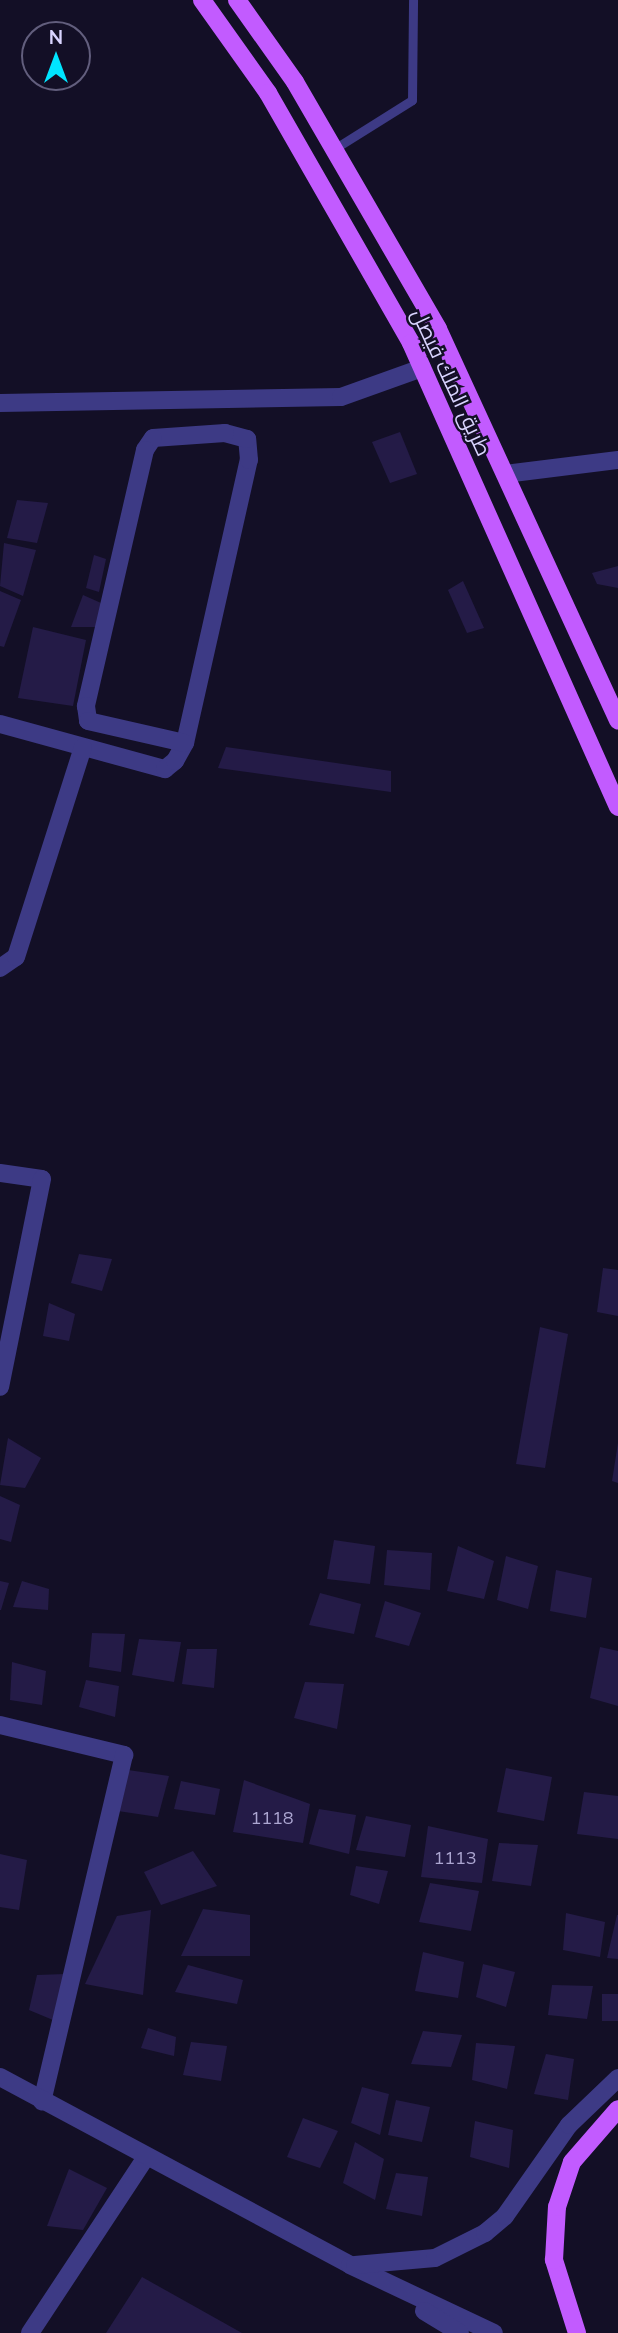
<!DOCTYPE html>
<html>
<head>
<meta charset="utf-8">
<style>
	body { margin:0 }
	#map { position:relative; width:618px; height:2333px; overflow:hidden; background:#130f26; font-family:Mulish,Cairo,sans-serif }
	div>[style] { position:absolute }
	.building>* { inset:0; background:#241b47 }
	.service>* { height:9px; margin:-4.5px; padding:0 4.5px; transform-origin:4.5px; border-radius:4.5px; background:#3d3a85 }
	.minor>* { height:18px; margin:-9px; padding:0 9px; transform-origin:9px; border-radius:9px; background:#3d3a85 }
	.tertiary>* { height:18px; margin:-9px; padding:0 9px; transform-origin:9px; border-radius:9px; background:#3d3a85 }
	.primary>* { height:18px; margin:-9px; padding:0 9px; transform-origin:9px; border-radius:9px; background:#c25bff }
	span { translate:-50% -50%; white-space:nowrap; text-align:center; line-height:1.15; -webkit-text-stroke:5px #130f26; paint-order:stroke }
	.number-label { font-size:18px; color:#aca6d1 }
	.number-label span { -webkit-text-stroke-width:0 }
	.street-label { font-size:21px; color:#d9d4ff }
	.north { position:absolute; left:21px; top:21px; width:70px; height:70px; box-sizing:border-box; background:#130f26; border:2px solid #625e7d; border-radius:50%; rotate:0deg; font-size:19px; font-weight:700; line-height:28px; text-align:center; color:#d9d4ff }
	.north::after { content:''; display:block; margin:auto; width:24px; height:32px; background:#00e5ff; clip-path:polygon(50% 0,100% 100%,50% 72%,0 100%) }
</style>
</head>
<body>
<div id="map">
	<div class="building">
		<div style="clip-path:polygon(400px 432px,417px 474px,390px 483px,372px 442px)"></div>
		<div style="clip-path:polygon(17px 500px,48px 503px,37px 543px,7px 538px)"></div>
		<div style="clip-path:polygon(4px 543px,36px 550px,23px 596px,0 586px)"></div>
		<div style="clip-path:polygon(94px 555px,106px 559px,99px 592px,86px 588px)"></div>
		<div style="clip-path:polygon(618px 566px,618px 588px,597px 584px,592px 573px)"></div>
		<div style="clip-path:polygon(463px 581px,484px 628px,467px 633px,448px 590px)"></div>
		<div style="clip-path:polygon(0 591px,21px 600px,4px 647px,0 646px)"></div>
		<div style="clip-path:polygon(83px 595px,101px 603px,96px 627px,71px 627px)"></div>
		<div style="clip-path:polygon(33px 627px,86px 640px,73px 706px,18px 698px)"></div>
		<div style="clip-path:polygon(226px 747px,391px 771px,391px 792px,218px 768px)"></div>
		<div style="clip-path:polygon(79px 1254px,112px 1259px,102px 1291px,71px 1283px)"></div>
		<div style="clip-path:polygon(603px 1268px,618px 1270px,618px 1316px,597px 1312px)"></div>
		<div style="clip-path:polygon(49px 1303px,75px 1314px,69px 1341px,43px 1336px)"></div>
		<div style="clip-path:polygon(540px 1327px,568px 1334px,545px 1468px,516px 1464px)"></div>
		<div style="clip-path:polygon(8px 1438px,41px 1458px,25px 1488px,0 1485px)"></div>
		<div style="clip-path:polygon(618px 1443px,618px 1483px,612px 1481px)"></div>
		<div style="clip-path:polygon(0 1496px,20px 1505px,11px 1542px,0 1539px)"></div>
		<div style="clip-path:polygon(334px 1540px,375px 1546px,370px 1584px,327px 1579px)"></div>
		<div style="clip-path:polygon(458px 1546px,494px 1561px,484px 1599px,447px 1591px)"></div>
		<div style="clip-path:polygon(387px 1550px,432px 1553px,430px 1590px,384px 1585px)"></div>
		<div style="clip-path:polygon(506px 1556px,538px 1566px,528px 1609px,497px 1600px)"></div>
		<div style="clip-path:polygon(556px 1570px,592px 1578px,586px 1618px,550px 1611px)"></div>
		<div style="clip-path:polygon(0 1581px,9px 1583px,1px 1610px,0 1610px)"></div>
		<div style="clip-path:polygon(22px 1581px,49px 1589px,48px 1610px,13px 1607px)"></div>
		<div style="clip-path:polygon(320px 1593px,361px 1604px,354px 1634px,309px 1625px)"></div>
		<div style="clip-path:polygon(385px 1601px,421px 1613px,409px 1646px,375px 1637px)"></div>
		<div style="clip-path:polygon(92px 1633px,125px 1634px,121px 1672px,89px 1667px)"></div>
		<div style="clip-path:polygon(139px 1639px,181px 1642px,174px 1682px,132px 1675px)"></div>
		<div style="clip-path:polygon(600px 1647px,618px 1651px,618px 1706px,590px 1698px)"></div>
		<div style="clip-path:polygon(187px 1649px,217px 1649px,214px 1688px,182px 1684px)"></div>
		<div style="clip-path:polygon(12px 1662px,46px 1671px,42px 1705px,10px 1700px)"></div>
		<div style="clip-path:polygon(86px 1680px,119px 1686px,115px 1717px,79px 1707px)"></div>
		<div style="clip-path:polygon(305px 1682px,344px 1684px,337px 1729px,294px 1718px)"></div>
		<div style="clip-path:polygon(506px 1768px,552px 1777px,544px 1821px,497px 1812px)"></div>
		<div style="clip-path:polygon(128px 1770px,169px 1776px,158px 1817px,118px 1811px)"></div>
		<div style="clip-path:polygon(244px 1780px,310px 1804px,303px 1843px,233px 1832px)"></div>
		<div style="clip-path:polygon(181px 1781px,220px 1789px,215px 1815px,174px 1809px)"></div>
		<div style="clip-path:polygon(584px 1792px,618px 1796px,618px 1839px,577px 1834px)"></div>
		<div style="clip-path:polygon(319px 1809px,356px 1815px,349px 1854px,309px 1844px)"></div>
		<div style="clip-path:polygon(366px 1816px,411px 1825px,405px 1857px,356px 1850px)"></div>
		<div style="clip-path:polygon(428px 1826px,488px 1839px,482px 1883px,421px 1877px)"></div>
		<div style="clip-path:polygon(499px 1843px,538px 1845px,531px 1886px,492px 1881px)"></div>
		<div style="clip-path:polygon(193px 1851px,217px 1886px,161px 1905px,144px 1872px)"></div>
		<div style="clip-path:polygon(0 1854px,27px 1860px,19px 1910px,0 1907px)"></div>
		<div style="clip-path:polygon(356px 1866px,388px 1871px,379px 1904px,350px 1895px)"></div>
		<div style="clip-path:polygon(430px 1883px,479px 1891px,471px 1931px,419px 1922px)"></div>
		<div style="clip-path:polygon(203px 1909px,250px 1915px,250px 1956px,181px 1956px)"></div>
		<div style="clip-path:polygon(151px 1910px,143px 1995px,85px 1984px,117px 1916px)"></div>
		<div style="clip-path:polygon(566px 1913px,605px 1922px,600px 1957px,563px 1950px)"></div>
		<div style="clip-path:polygon(617px 1915px,618px 1915px,618px 1959px,607px 1958px)"></div>
		<div style="clip-path:polygon(423px 1952px,464px 1962px,458px 1998px,415px 1991px)"></div>
		<div style="clip-path:polygon(483px 1964px,515px 1972px,506px 2007px,476px 1997px)"></div>
		<div style="clip-path:polygon(188px 1965px,243px 1980px,237px 2004px,175px 1992px)"></div>
		<div style="clip-path:polygon(65px 1974px,53px 2020px,29px 2010px,37px 1975px)"></div>
		<div style="clip-path:polygon(552px 1985px,593px 1986px,587px 2019px,548px 2015px)"></div>
		<div style="clip-path:polygon(602px 1994px,618px 1994px,618px 2021px,602px 2021px)"></div>
		<div style="clip-path:polygon(148px 2028px,176px 2037px,174px 2056px,141px 2048px)"></div>
		<div style="clip-path:polygon(423px 2031px,462px 2035px,451px 2067px,411px 2064px)"></div>
		<div style="clip-path:polygon(191px 2042px,227px 2046px,221px 2081px,183px 2075px)"></div>
		<div style="clip-path:polygon(476px 2043px,515px 2046px,507px 2089px,472px 2080px)"></div>
		<div style="clip-path:polygon(546px 2054px,574px 2059px,568px 2100px,534px 2094px)"></div>
		<div style="clip-path:polygon(362px 2087px,389px 2094px,380px 2135px,351px 2123px)"></div>
		<div style="clip-path:polygon(396px 2100px,430px 2107px,422px 2142px,388px 2135px)"></div>
		<div style="clip-path:polygon(303px 2118px,338px 2131px,320px 2168px,287px 2157px)"></div>
		<div style="clip-path:polygon(475px 2121px,513px 2130px,509px 2168px,470px 2157px)"></div>
		<div style="clip-path:polygon(355px 2142px,384px 2159px,375px 2200px,343px 2183px)"></div>
		<div style="clip-path:polygon(69px 2169px,107px 2188px,83px 2230px,47px 2226px)"></div>
		<div style="clip-path:polygon(396px 2173px,428px 2177px,422px 2216px,386px 2209px)"></div>
		<div style="clip-path:polygon(142px 2277px,242px 2333px,106px 2333px)"></div>
	</div>
	<div class="service">
		<div style="left:334px;top:149px;width:92px;rotate:-32.1deg"></div>
		<div style="left:412px;top:100px;width:100px;rotate:-89.4deg"></div>
	</div>
	<div class="minor">
		<div style="left:0;top:403px;width:341px;rotate:-1deg"></div>
		<div style="left:341px;top:397px;width:86px;rotate:-19.7deg"></div>
		<div style="left:505px;top:474px;width:114px;rotate:-7.1deg"></div>
		<div style="left:0;top:724px;width:171px;rotate:15.3deg"></div>
		<div style="left:165px;top:769px;width:13px;rotate:-39deg"></div>
		<div style="left:175px;top:761px;width:21px;rotate:-61deg"></div>
		<div style="left:185px;top:743px;width:290px;rotate:-77.3deg"></div>
		<div style="left:249px;top:460px;width:21px;rotate:-95deg"></div>
		<div style="left:247px;top:439px;width:23px;rotate:-165deg"></div>
		<div style="left:225px;top:433px;width:72px;rotate:176deg"></div>
		<div style="left:153px;top:438px;width:14px;rotate:124deg"></div>
		<div style="left:145px;top:450px;width:263px;rotate:103deg"></div>
		<div style="left:86px;top:706px;width:15px;rotate:82deg"></div>
		<div style="left:88px;top:721px;width:99px;rotate:12.8deg"></div>
		<div style="left:0;top:968px;width:19px;rotate:-35deg"></div>
		<div style="left:16px;top:957px;width:220px;rotate:-72.3deg"></div>
		<div style="left:0;top:1173px;width:42px;rotate:8.1deg"></div>
		<div style="left:42px;top:1179px;width:212px;rotate:101.4deg"></div>
		<div style="left:0;top:1725px;width:128px;rotate:13.6deg"></div>
		<div style="left:124px;top:1755px;width:356px;rotate:103.3deg"></div>
		<div style="left:30px;top:2333px;width:211px;rotate:-56.6deg"></div>
	</div>
	<div class="tertiary">
		<div style="left:0;top:2077px;width:397px;rotate:28.2deg"></div>
		<div style="left:350px;top:2265px;width:159px;rotate:25.3deg"></div>
		<div style="left:355px;top:2265px;width:80px;rotate:-5deg"></div>
		<div style="left:435px;top:2258px;width:56px;rotate:-26.6deg"></div>
		<div style="left:485px;top:2233px;width:26px;rotate:-40deg"></div>
		<div style="left:505px;top:2216px;width:111px;rotate:-54.9deg"></div>
		<div style="left:569px;top:2125px;width:68px;rotate:-43.8deg"></div>
		<div style="left:424px;top:2311px;width:42px;rotate:31.4deg"></div>
	</div>
	<div class="primary">
		<div style="left:202px;top:0;width:114px;rotate:54.6deg"></div>
		<div style="left:268px;top:93px;width:288px;rotate:60.2deg"></div>
		<div style="left:411px;top:343px;width:508px;rotate:65.96deg"></div>
		<div style="left:237px;top:0;width:100px;rotate:54.7deg"></div>
		<div style="left:295px;top:82px;width:285px;rotate:59.9deg"></div>
		<div style="left:438px;top:329px;width:431px;rotate:65.3deg"></div>
		<div style="left:577px;top:2333px;width:77px;rotate:-107.5deg"></div>
		<div style="left:554px;top:2260px;width:53px;rotate:-86.8deg"></div>
		<div style="left:557px;top:2207px;width:47px;rotate:-71.6deg"></div>
		<div style="left:572px;top:2162px;width:70px;rotate:-49deg"></div>
	</div>
	<div class="number-label">
		<span style="left:272px;top:1818px">1118</span>
		<span style="left:455px;top:1858px">1113</span>
	</div>
	<div class="street-label">
		<span style="left:452px;top:382px;rotate:65deg">طريق الملك فيصل</span>
	</div>
	<div class="north">N</div>
</div>
</body>
</html>
